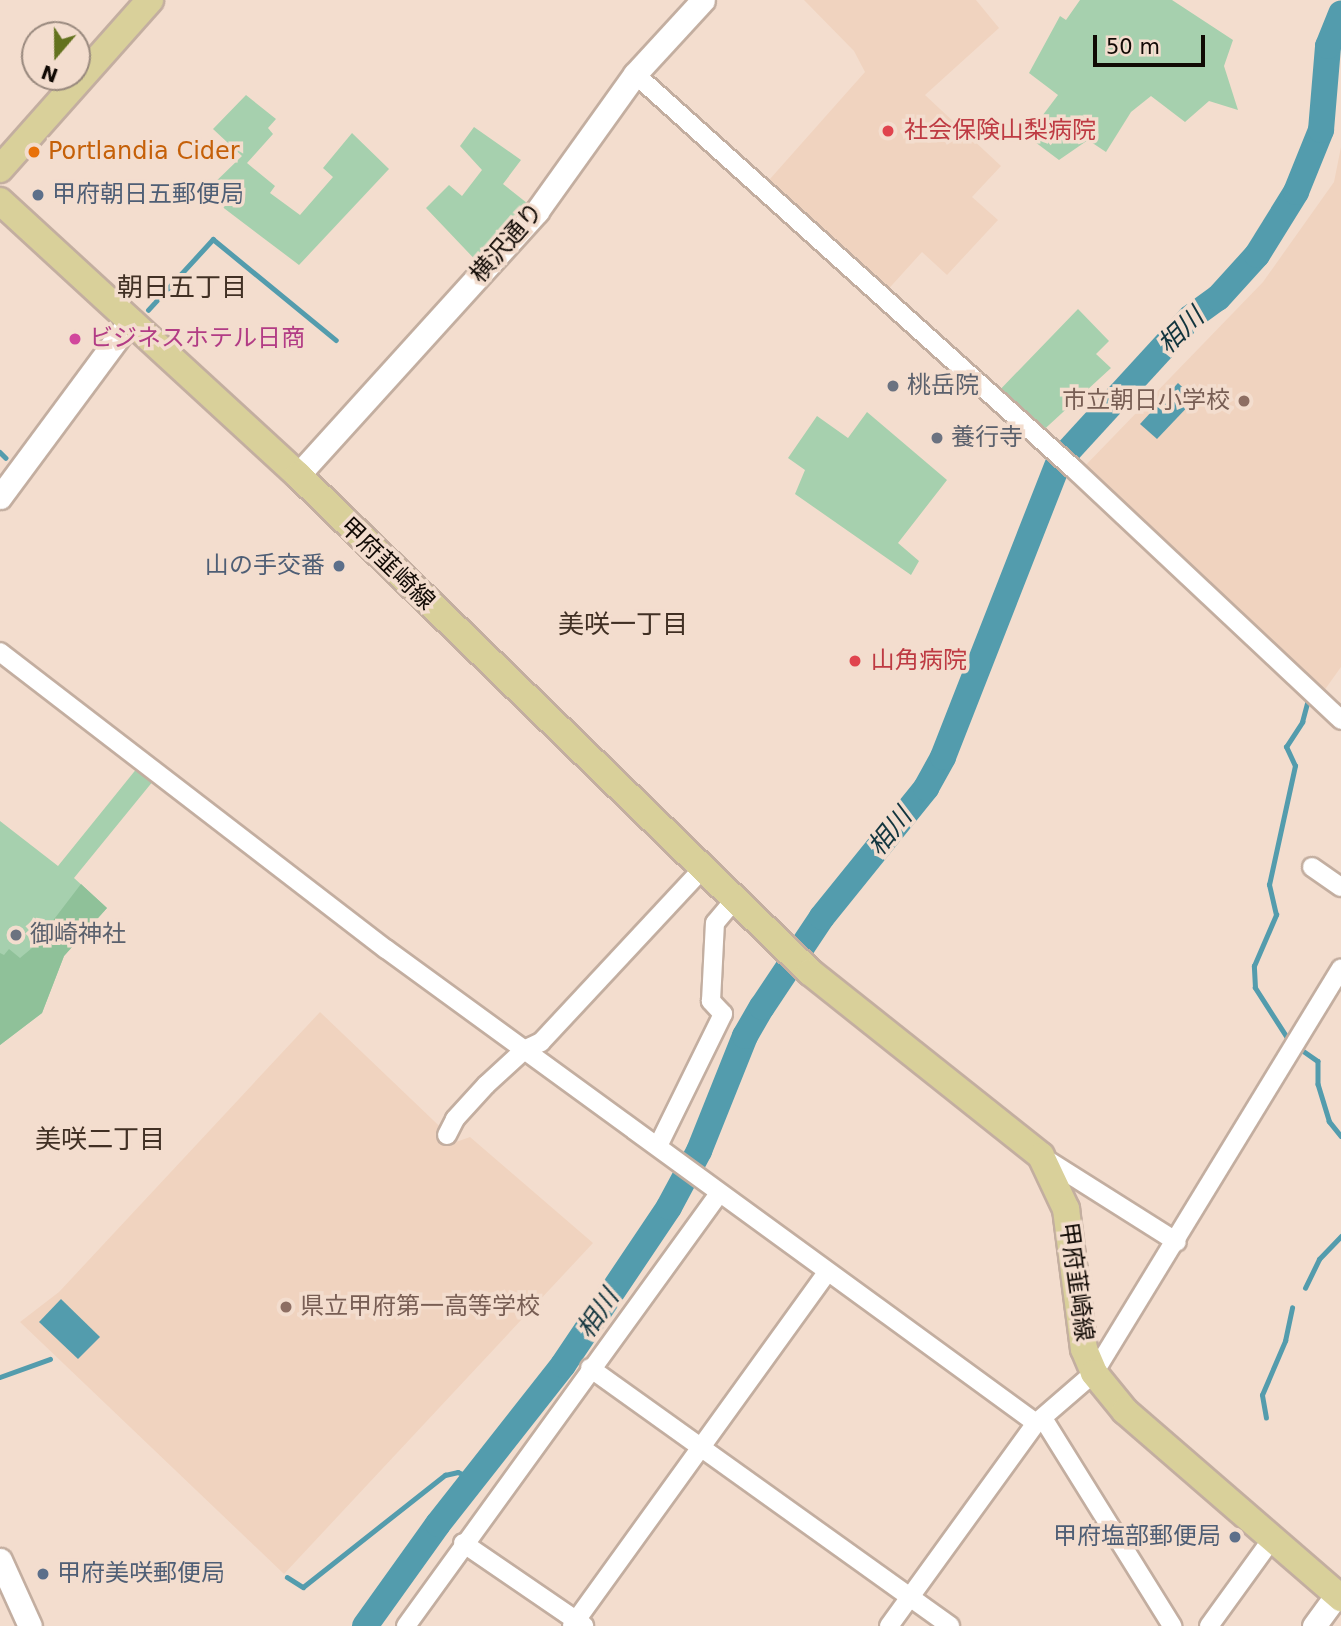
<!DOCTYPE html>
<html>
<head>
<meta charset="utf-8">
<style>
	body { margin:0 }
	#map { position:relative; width:1341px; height:1626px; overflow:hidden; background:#f3ddce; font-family:"DejaVu Sans","Noto Sans JP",sans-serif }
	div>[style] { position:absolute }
	.built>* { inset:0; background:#f0d3bf }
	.green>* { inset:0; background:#a6d0ae }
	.forest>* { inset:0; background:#8fc199 }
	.water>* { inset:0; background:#539cad }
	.stream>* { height:4.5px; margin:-2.25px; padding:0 2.25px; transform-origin:2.25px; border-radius:2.25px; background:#539cad }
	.river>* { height:26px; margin:-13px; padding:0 13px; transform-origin:13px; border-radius:13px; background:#539cad }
	.roads { filter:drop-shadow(2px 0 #c3aea0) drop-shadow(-2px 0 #c3aea0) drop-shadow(0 2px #c3aea0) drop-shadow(0 -2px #c3aea0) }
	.street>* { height:18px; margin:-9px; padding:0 9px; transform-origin:9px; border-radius:9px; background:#fff }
	.secondary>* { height:23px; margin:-11.5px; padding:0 11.5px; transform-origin:11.5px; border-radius:11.5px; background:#fff }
	.primary>* { height:26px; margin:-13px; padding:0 13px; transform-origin:13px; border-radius:13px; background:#d9d09a }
	.dots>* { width:19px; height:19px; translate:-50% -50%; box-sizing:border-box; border:4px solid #f3ddce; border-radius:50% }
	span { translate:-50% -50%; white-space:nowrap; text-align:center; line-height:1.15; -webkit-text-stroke:7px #f3ddce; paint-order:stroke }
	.health-label { font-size:24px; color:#be3a42 }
	.left { translate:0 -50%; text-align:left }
	.food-label { font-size:24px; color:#c56008 }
	.service-label { font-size:24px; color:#4e5e75 }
	.right { translate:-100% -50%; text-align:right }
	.street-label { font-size:24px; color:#110a05 }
	.hotel-label { font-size:24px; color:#b23c85 }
	.worship-label { font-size:24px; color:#5b616d }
	.education-label { font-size:24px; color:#785e54 }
	.neighbourhood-label { font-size:26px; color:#413024 }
	.water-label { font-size:26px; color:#12353e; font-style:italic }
	.north { position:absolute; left:21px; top:21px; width:70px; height:70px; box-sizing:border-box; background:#f3ddce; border:2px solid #99897e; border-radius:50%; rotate:200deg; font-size:19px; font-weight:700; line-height:28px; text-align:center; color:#110a05 }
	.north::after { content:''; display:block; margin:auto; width:24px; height:32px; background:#63721e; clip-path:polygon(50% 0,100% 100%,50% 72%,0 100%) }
	.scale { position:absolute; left:1093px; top:35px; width:112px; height:32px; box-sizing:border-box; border:4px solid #110a05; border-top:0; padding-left:9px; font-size:21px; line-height:24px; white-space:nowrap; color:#110a05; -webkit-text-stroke:5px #f3ddce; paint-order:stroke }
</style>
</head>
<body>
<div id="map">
	<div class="built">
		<div style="clip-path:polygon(804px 0,976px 0,999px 28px,925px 95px,1001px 166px,972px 197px,998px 220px,947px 275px,922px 252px,883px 295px,762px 188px,865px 72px,854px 51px)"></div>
		<div style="clip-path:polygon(1341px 147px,1341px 667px,1321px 695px,1081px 470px,1263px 282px,1334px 182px)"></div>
		<div style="clip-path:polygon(320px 1012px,456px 1142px,470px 1137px,593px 1243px,284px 1574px,20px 1322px,59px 1292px)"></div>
	</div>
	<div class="green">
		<div style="clip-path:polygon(1080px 0,1172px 0,1233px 40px,1224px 66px,1238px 110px,1209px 101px,1185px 122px,1151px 96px,1131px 112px,1106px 152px,1088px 140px,1059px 160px,1027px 136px,1058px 95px,1029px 73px,1060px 16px,1066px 20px)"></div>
		<div style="clip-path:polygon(246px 95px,276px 119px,268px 128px,273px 134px,247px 163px,275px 186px,270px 193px,300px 215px,333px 177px,323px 168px,352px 133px,389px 169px,299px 265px,204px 193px,242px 156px,213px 129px)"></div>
		<div style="clip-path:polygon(474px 127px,521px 160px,503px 184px,537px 211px,484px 269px,426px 208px,449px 185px,462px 196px,482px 170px,460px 146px)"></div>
		<div style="clip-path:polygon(1078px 309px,1109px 341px,1096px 354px,1111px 368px,1037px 436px,993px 397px)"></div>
		<div style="clip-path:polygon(867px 412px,947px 480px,898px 543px,919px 561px,911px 575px,795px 494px,805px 470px,788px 458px,817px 416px,848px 438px)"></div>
		<div style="clip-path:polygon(142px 762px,158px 775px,74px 878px,107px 908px,64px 956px,42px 1013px,0 1045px,0 821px,58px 866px)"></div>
	</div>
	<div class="forest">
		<div style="clip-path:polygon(81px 884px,107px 908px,64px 956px,42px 1013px,0 1045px,0 953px,4px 955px,9px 949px,20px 958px,32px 948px)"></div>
	</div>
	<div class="water">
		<div style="clip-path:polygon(1178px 383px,1195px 399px,1157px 439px,1140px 424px)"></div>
		<div style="clip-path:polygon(61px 1299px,100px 1337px,78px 1359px,39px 1322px)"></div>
	</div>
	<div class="stream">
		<div style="left:148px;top:310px;width:96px;rotate:-47.5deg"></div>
		<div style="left:213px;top:239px;width:159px;rotate:39.4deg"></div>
		<div style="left:0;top:452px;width:8px;rotate:45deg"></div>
		<div style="left:1289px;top:1041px;width:63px;rotate:-122.7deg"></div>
		<div style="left:1255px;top:988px;width:22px;rotate:-93deg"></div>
		<div style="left:1254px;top:966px;width:56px;rotate:-66.7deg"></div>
		<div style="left:1276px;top:915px;width:31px;rotate:-103deg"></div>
		<div style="left:1269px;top:885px;width:122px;rotate:-77.7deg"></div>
		<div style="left:1295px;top:766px;width:21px;rotate:-115deg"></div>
		<div style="left:1286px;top:747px;width:30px;rotate:-57deg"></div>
		<div style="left:1302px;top:722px;width:23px;rotate:-75deg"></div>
		<div style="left:1302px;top:1050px;width:19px;rotate:35deg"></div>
		<div style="left:1318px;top:1061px;width:23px;rotate:90deg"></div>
		<div style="left:1318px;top:1084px;width:39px;rotate:73deg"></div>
		<div style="left:1329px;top:1121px;width:19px;rotate:51deg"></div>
		<div style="left:1305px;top:1288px;width:32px;rotate:-64deg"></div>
		<div style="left:1319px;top:1259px;width:32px;rotate:-46deg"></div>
		<div style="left:0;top:1377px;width:53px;rotate:-19.8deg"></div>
		<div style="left:1266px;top:1418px;width:23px;rotate:-100deg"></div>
		<div style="left:1262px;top:1395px;width:59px;rotate:-66.9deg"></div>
		<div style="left:1285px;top:1341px;width:34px;rotate:-78deg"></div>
		<div style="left:287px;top:1577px;width:19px;rotate:32deg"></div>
		<div style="left:303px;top:1587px;width:181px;rotate:-38.3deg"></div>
		<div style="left:445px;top:1475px;width:13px;rotate:-13deg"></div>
		<div style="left:458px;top:1472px;width:17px;rotate:24deg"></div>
	</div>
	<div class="river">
		<div style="left:365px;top:1626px;width:125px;rotate:-54.4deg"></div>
		<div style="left:438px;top:1524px;width:202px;rotate:-51.8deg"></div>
		<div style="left:563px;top:1365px;width:190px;rotate:-56.1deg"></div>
		<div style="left:669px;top:1207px;width:64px;rotate:-61.8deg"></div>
		<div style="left:699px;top:1151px;width:124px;rotate:-68.2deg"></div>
		<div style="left:745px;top:1036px;width:34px;rotate:-60deg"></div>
		<div style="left:762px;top:1007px;width:108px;rotate:-56.3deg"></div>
		<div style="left:822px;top:917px;width:166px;rotate:-51.1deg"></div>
		<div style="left:926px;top:788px;width:35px;rotate:-61deg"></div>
		<div style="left:943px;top:757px;width:318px;rotate:-68.6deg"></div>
		<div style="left:1059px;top:461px;width:194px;rotate:-47.5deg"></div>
		<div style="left:1190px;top:318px;width:34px;rotate:-36deg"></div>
		<div style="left:1218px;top:298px;width:58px;rotate:-47.8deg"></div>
		<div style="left:1257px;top:255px;width:74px;rotate:-58.2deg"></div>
		<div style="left:1296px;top:192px;width:67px;rotate:-68deg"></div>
		<div style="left:1321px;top:130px;width:84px;rotate:-85.2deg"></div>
		<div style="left:1328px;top:46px;width:35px;rotate:-68deg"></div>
	</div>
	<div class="roads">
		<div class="street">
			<div style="left:635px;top:74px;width:592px;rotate:41.99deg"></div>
			<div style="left:1075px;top:470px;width:365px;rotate:43.2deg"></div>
			<div style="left:0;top:652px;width:487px;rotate:37.6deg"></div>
			<div style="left:386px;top:949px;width:804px;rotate:36.1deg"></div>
			<div style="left:1312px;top:867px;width:35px;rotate:35deg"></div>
			<div style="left:447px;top:1135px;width:18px;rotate:-63deg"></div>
			<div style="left:455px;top:1119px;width:46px;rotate:-47.6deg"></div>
			<div style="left:486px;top:1085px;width:52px;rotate:-42.6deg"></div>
			<div style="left:524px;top:1050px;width:19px;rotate:-25deg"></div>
			<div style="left:541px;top:1042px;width:239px;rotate:-47deg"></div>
			<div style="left:659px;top:1144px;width:145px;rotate:-63.8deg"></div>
			<div style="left:723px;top:1014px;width:18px;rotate:-133deg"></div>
			<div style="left:711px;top:1001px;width:78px;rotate:-87.1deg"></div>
			<div style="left:715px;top:923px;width:31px;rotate:-50deg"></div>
			<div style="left:1044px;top:1158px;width:157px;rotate:32.3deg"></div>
			<div style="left:590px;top:1368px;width:443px;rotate:35.6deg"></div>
			<div style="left:1044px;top:1420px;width:243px;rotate:58.1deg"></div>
			<div style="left:463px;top:1543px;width:147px;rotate:34.4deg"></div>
			<div style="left:406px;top:1626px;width:532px;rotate:-54.1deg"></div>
			<div style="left:572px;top:1626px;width:435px;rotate:-54.2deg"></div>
			<div style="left:889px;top:1626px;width:251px;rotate:-54.1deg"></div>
			<div style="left:1036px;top:1423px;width:77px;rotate:-40.8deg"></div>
			<div style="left:1094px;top:1373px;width:474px;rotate:-58.6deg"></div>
			<div style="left:1209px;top:1626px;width:107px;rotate:-54.1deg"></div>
		</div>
		<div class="secondary">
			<div style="left:298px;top:475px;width:356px;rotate:-47.8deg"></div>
			<div style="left:537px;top:211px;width:168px;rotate:-54.4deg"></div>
			<div style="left:635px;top:74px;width:100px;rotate:-47.4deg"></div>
			<div style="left:0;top:497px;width:220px;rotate:-53.5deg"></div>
			<div style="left:0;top:1560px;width:72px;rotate:65.6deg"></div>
			<div style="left:1314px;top:1626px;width:39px;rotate:-54deg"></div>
		</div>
		<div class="primary">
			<div style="left:0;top:169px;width:226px;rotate:-48.4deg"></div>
			<div style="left:0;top:201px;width:405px;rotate:42.6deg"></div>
			<div style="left:298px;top:475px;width:714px;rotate:44.15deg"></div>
			<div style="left:810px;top:972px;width:295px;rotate:38.5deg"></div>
			<div style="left:1041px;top:1156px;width:59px;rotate:64.7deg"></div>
			<div style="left:1066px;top:1209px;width:141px;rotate:82.7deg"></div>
			<div style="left:1084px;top:1349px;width:26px;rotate:67deg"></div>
			<div style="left:1094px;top:1373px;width:49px;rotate:50.8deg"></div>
			<div style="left:1125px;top:1411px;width:286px;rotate:40.9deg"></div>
		</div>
	</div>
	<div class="dots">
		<div style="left:888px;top:131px;background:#e0444e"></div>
		<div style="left:34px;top:152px;background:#e8710a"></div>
		<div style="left:38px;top:195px;background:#5c6f8a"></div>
		<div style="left:75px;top:339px;background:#d1479c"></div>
		<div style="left:893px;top:386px;background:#6b7280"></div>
		<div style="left:1244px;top:401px;background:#8d6e63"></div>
		<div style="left:937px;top:438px;background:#6b7280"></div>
		<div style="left:339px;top:566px;background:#5c6f8a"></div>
		<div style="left:855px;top:661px;background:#e0444e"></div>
		<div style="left:16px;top:935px;background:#6b7280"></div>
		<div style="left:286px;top:1307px;background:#8d6e63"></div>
		<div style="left:1235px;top:1537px;background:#5c6f8a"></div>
		<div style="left:43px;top:1574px;background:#5c6f8a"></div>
	</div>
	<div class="health-label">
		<span class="left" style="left:904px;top:131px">社会保険山梨病院</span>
		<span class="left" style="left:871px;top:661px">山角病院</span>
	</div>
	<div class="food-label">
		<span class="left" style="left:48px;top:152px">Portlandia Cider</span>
	</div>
	<div class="service-label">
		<span class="left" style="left:52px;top:195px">甲府朝日五郵便局</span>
		<span class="right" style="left:325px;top:566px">山の手交番</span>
		<span class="right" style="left:1221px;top:1537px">甲府塩部郵便局</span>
		<span class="left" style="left:57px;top:1574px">甲府美咲郵便局</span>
	</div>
	<div class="street-label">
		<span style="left:507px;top:243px;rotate:-49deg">横沢通り</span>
		<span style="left:387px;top:564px;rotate:44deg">甲府韮崎線</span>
		<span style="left:1076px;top:1282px;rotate:82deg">甲府韮崎線</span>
	</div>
	<div class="hotel-label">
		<span class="left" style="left:89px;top:339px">ビジネスホテル日商</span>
	</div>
	<div class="worship-label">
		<span class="left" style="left:907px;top:386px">桃岳院</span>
		<span class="left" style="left:951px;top:438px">養行寺</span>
		<span class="left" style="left:30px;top:935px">御崎神社</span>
	</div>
	<div class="education-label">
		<span class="right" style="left:1230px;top:401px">市立朝日小学校</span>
		<span class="left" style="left:300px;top:1307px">県立甲府第一高等学校</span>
	</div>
	<div class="neighbourhood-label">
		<span style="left:182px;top:288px">朝日五丁目</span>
		<span style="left:623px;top:625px">美咲一丁目</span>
		<span style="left:100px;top:1140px">美咲二丁目</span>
	</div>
	<div class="water-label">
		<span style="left:1181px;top:331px;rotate:-44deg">相川</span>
		<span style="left:890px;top:832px;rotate:-51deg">相川</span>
		<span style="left:598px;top:1314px;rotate:-56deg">相川</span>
	</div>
	<div class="north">N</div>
	<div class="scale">50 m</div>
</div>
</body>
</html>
